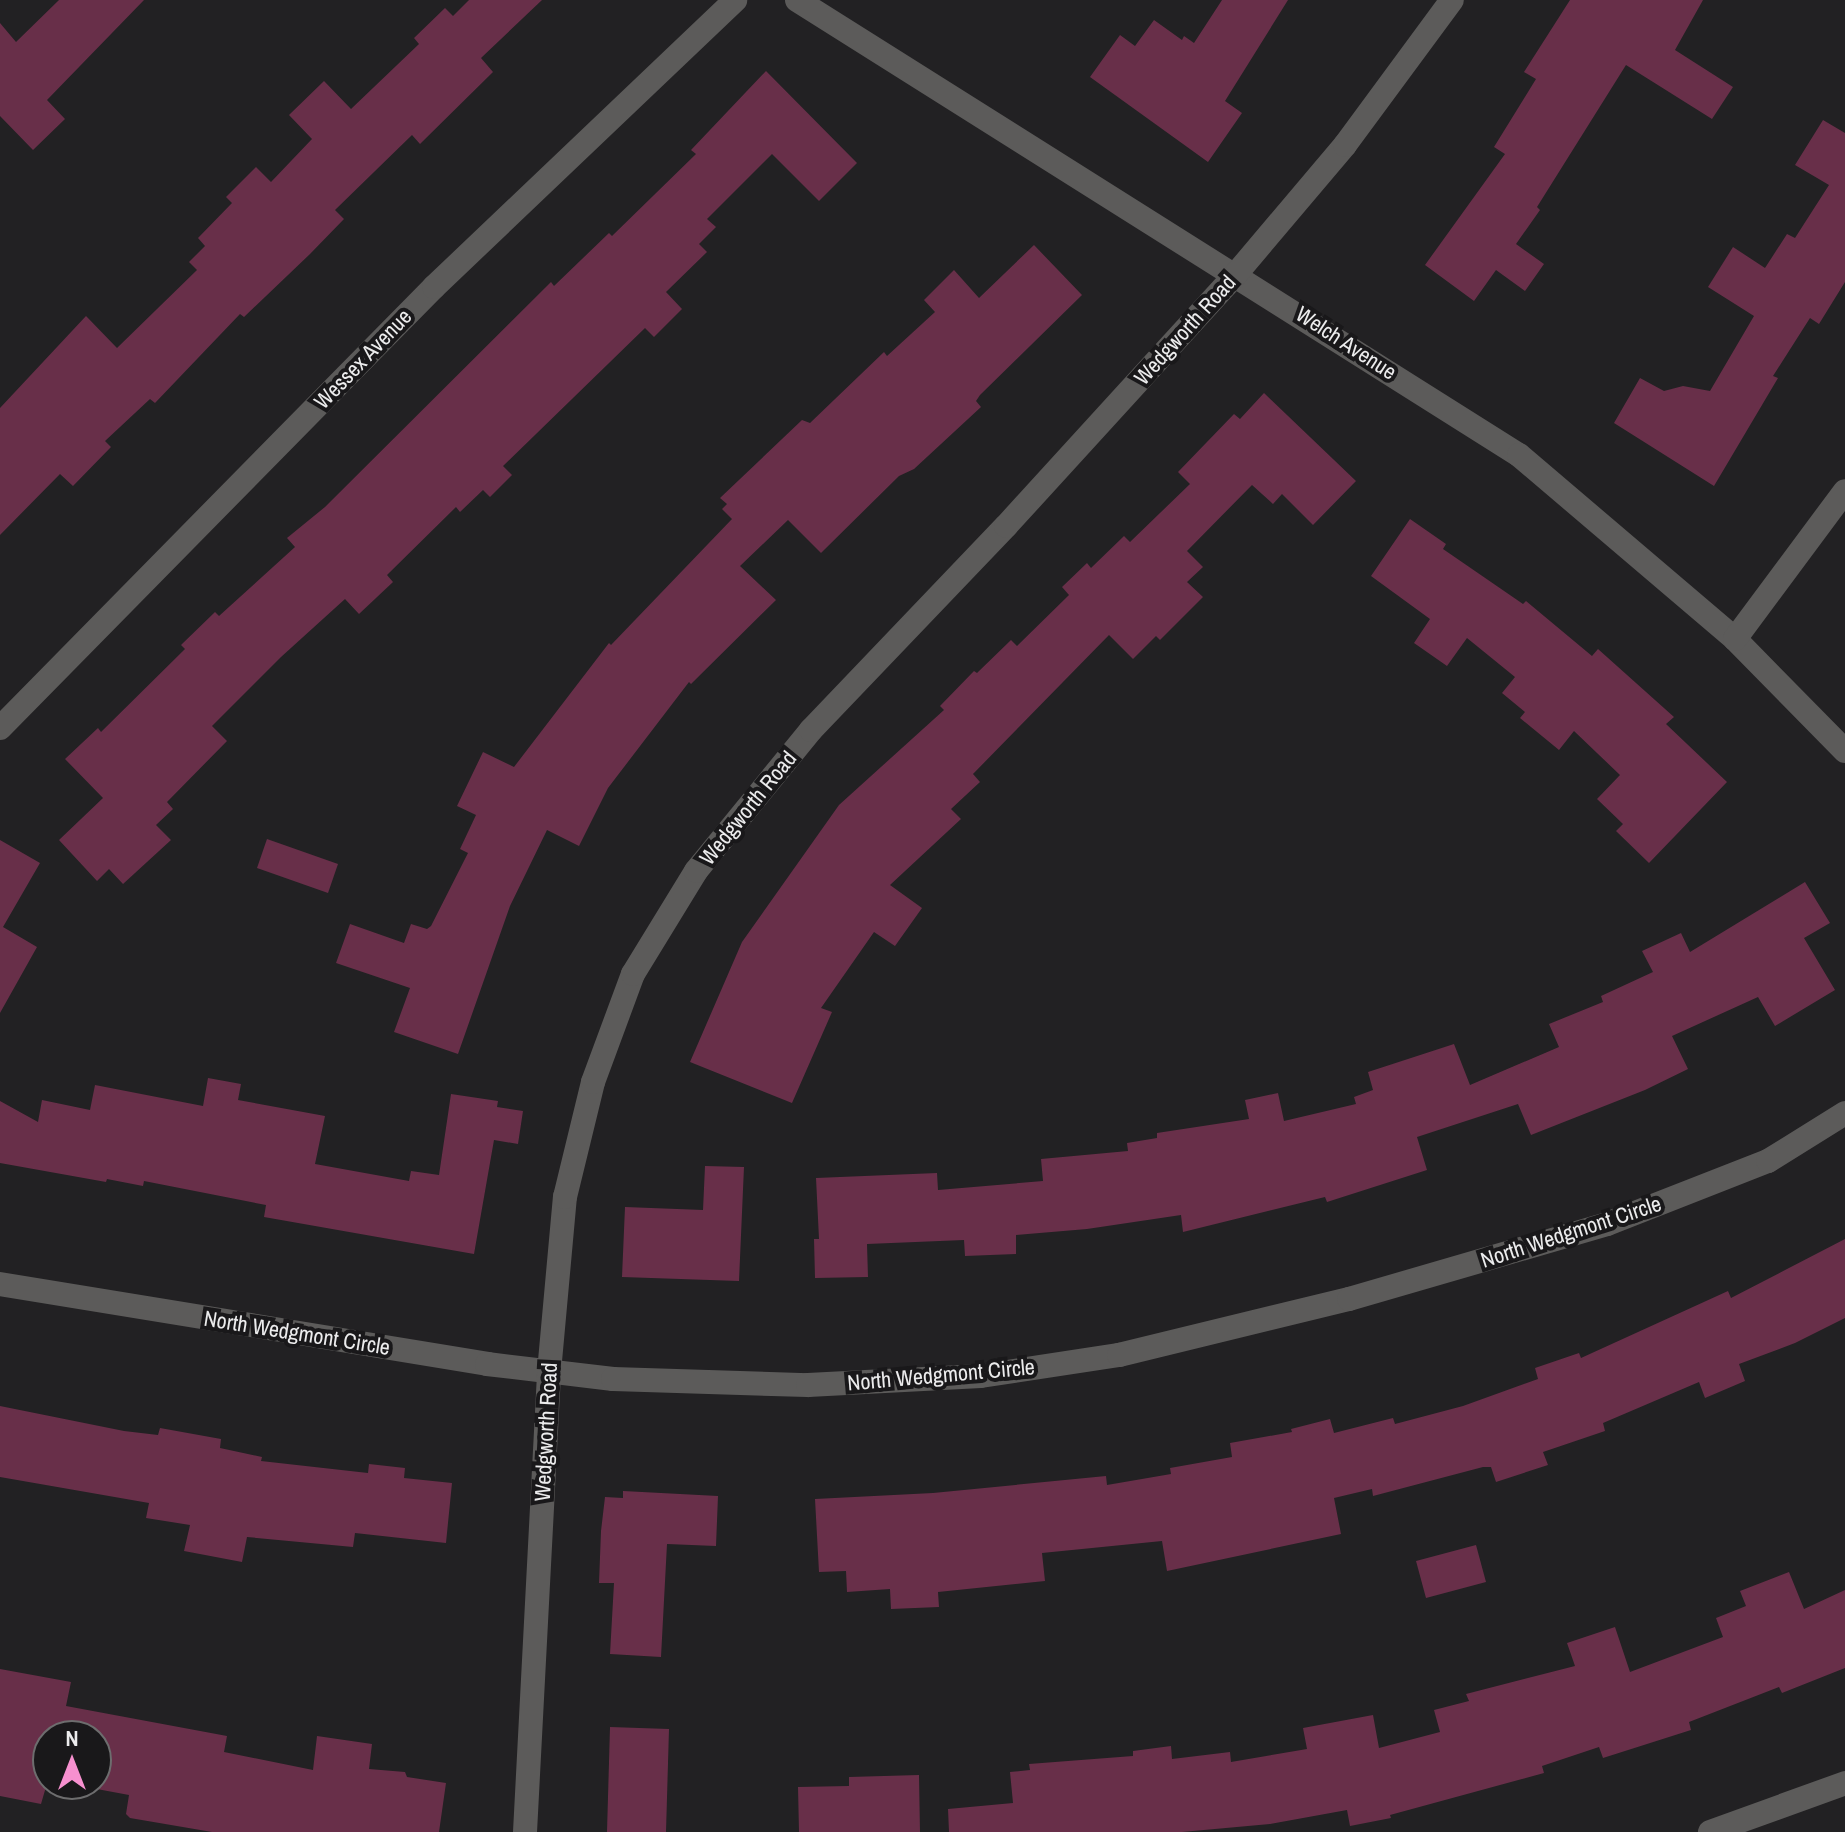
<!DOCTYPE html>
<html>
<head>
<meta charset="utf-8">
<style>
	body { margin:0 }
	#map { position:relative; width:1845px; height:1832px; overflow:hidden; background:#222123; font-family:"Archivo Narrow",sans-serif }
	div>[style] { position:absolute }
	.building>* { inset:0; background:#682f49 }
	.minor>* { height:24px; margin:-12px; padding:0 12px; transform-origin:12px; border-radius:12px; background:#5c5b5a }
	span { translate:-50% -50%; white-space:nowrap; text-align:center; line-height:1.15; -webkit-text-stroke:8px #19181a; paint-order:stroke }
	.street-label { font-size:22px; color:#ececed }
	.north { position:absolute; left:32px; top:1720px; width:80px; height:80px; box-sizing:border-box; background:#19181a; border:2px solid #6d6d6e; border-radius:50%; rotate:0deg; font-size:22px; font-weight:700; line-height:32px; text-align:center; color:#ececed }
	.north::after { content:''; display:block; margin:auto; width:28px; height:36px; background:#f690cf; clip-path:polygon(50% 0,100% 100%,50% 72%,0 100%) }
</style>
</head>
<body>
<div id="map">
	<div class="building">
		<div style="clip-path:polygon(59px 0,144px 0,47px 100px,65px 119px,33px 150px,0 116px,0 23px,16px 42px)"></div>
		<div style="clip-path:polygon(469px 0,542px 0,481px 58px,493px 72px,420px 144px,412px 135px,335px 210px,344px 219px,310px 254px,244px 317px,240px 314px,155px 403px,150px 399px,105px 441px,111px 447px,73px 486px,60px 474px,0 535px,0 408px,86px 316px,117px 348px,197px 270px,189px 262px,205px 246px,198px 238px,232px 203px,226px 197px,256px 167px,271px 182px,312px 139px,289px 115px,324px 81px,351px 109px,419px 44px,414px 38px,445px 8px,453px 16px)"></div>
		<div style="clip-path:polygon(1222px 0,1288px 0,1225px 101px,1242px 113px,1208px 162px,1090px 77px,1120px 35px,1135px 46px,1154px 20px,1182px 40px,1184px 36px,1194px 43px)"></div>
		<div style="clip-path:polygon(1570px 0,1703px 0,1675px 50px,1733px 87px,1712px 119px,1626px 65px,1537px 207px,1540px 210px,1516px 244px,1544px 264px,1525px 291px,1496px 270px,1474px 301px,1425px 265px,1505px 154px,1494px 147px,1536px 79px,1524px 72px)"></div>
		<div style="clip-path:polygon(766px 71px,857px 163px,819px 201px,772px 154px,707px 219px,716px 227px,699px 244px,707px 252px,666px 292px,682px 309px,654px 337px,645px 328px,503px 466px,512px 475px,490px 497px,483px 490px,460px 512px,456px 507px,387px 575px,393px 582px,359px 614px,345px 599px,281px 657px,212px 726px,227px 741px,167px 802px,173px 809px,156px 825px,171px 840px,123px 884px,109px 869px,97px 881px,59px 840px,103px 798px,65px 759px,98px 728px,101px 732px,185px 649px,181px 645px,215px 612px,219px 616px,295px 547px,287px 538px,325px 507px,551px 282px,554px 286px,609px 233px,612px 236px,696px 154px,691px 150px)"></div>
		<div style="clip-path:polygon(1823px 120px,1845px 133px,1845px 282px,1819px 324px,1810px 318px,1773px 376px,1778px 378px,1714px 486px,1614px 423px,1640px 378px,1664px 391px,1683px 386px,1710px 391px,1754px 316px,1708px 287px,1733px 247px,1765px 268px,1787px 234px,1795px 238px,1829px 185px,1795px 165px)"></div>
		<div style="clip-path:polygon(1034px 245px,1082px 295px,980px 395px,976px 401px,981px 407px,914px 469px,899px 476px,821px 553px,788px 520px,740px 566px,776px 600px,691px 684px,689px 682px,608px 788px,579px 846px,547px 830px,510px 906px,458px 1054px,394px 1032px,410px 988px,336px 963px,350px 924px,404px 943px,411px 924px,427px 929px,431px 926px,468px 853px,460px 849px,476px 815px,457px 806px,483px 752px,514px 767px,609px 643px,611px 645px,732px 519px,722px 509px,727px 504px,720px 498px,802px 420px,810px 423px,884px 352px,887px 356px,935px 312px,924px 300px,954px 270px,979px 298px)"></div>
		<div style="clip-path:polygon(1264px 393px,1356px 481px,1313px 525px,1282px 494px,1273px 504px,1252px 485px,1187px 551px,1203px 567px,1187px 582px,1203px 597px,1160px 640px,1156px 636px,1133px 659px,1109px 635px,973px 774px,980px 782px,951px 809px,961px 819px,890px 885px,922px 908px,895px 946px,874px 932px,821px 1008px,832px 1012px,792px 1103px,690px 1062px,742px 942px,839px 805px,944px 710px,940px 706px,974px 671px,977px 673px,1011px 640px,1017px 646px,1069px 595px,1062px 587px,1087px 563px,1091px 568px,1124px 536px,1130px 542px,1190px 484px,1178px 472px,1234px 414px,1240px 419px)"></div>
		<div style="clip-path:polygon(1410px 519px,1446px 544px,1443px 549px,1523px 604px,1526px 601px,1592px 656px,1598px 649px,1674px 717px,1666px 724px,1727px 782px,1649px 863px,1616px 831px,1623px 824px,1597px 799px,1620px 775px,1574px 731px,1559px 750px,1520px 718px,1525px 712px,1502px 693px,1515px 677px,1467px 638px,1447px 666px,1414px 643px,1430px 619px,1371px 576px)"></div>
		<div style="clip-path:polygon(267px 839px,338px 864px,328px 893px,257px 868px)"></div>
		<div style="clip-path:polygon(0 840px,40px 863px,3px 927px,37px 947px,0 1013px)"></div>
		<div style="clip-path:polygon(1805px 882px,1830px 923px,1804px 938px,1835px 990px,1775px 1026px,1758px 997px,1672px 1036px,1688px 1069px,1645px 1090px,1531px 1135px,1518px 1104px,1417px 1137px,1427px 1170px,1327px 1202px,1325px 1197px,1183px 1232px,1181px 1215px,1087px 1229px,1016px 1235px,1016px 1254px,965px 1256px,964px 1240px,867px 1244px,868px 1277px,815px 1278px,814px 1239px,819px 1239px,816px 1178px,937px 1173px,938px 1190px,1043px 1181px,1041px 1159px,1128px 1151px,1127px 1143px,1157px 1138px,1157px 1133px,1249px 1119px,1245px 1100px,1278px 1093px,1284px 1121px,1356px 1104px,1354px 1097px,1373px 1090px,1368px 1072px,1454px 1044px,1470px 1085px,1559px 1047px,1549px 1024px,1603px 1002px,1601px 996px,1653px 972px,1642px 951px,1681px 933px,1690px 952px)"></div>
		<div style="clip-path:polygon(208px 1078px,241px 1084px,238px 1100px,325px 1116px,315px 1164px,409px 1181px,411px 1171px,439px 1175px,451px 1094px,498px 1101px,497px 1107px,523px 1111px,518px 1144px,494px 1140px,474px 1254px,264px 1217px,266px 1205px,144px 1181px,143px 1186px,107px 1179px,106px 1182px,0 1163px,0 1101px,38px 1122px,42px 1100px,90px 1110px,95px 1085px,203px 1106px)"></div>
		<div style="clip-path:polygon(705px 1166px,744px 1167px,739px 1281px,622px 1277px,625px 1207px,703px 1210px)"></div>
		<div style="clip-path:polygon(1845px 1239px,1845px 1318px,1795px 1343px,1739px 1364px,1745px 1381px,1705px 1398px,1699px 1382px,1603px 1423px,1605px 1431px,1543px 1452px,1548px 1465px,1496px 1482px,1491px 1467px,1483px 1467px,1373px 1496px,1372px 1489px,1334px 1498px,1341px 1534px,1167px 1571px,1162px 1541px,1042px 1553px,1045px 1581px,938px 1592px,939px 1607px,891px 1609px,890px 1589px,847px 1592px,846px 1571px,819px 1572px,815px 1499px,933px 1493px,1106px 1476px,1107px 1485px,1171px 1474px,1170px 1468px,1232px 1457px,1230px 1443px,1292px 1432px,1291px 1429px,1330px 1419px,1334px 1433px,1393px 1418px,1395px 1424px,1463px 1406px,1538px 1379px,1535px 1368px,1579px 1353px,1581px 1358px,1728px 1291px,1731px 1298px)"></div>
		<div style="clip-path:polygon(0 1406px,124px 1431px,158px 1435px,160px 1428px,221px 1439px,220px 1448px,262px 1457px,261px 1461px,368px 1473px,369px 1464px,405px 1468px,404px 1478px,452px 1483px,446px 1543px,355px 1533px,353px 1547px,247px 1537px,242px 1562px,184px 1551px,190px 1525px,146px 1518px,149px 1503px,0 1477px)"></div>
		<div style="clip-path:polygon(623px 1491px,718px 1496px,716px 1546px,667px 1544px,661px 1657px,610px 1654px,614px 1583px,599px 1583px,601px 1531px,605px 1497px,623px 1498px)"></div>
		<div style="clip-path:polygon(1476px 1545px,1486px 1582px,1426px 1598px,1416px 1561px)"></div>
		<div style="clip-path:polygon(1789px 1572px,1804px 1609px,1845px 1590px,1845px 1668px,1782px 1693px,1779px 1687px,1689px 1722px,1691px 1730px,1603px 1758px,1599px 1747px,1542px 1766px,1544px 1773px,1390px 1815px,1391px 1818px,1350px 1826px,1347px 1810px,1270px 1824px,1182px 1832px,949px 1832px,948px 1809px,1013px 1803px,1010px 1772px,1030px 1770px,1029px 1764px,1133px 1756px,1133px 1751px,1171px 1746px,1172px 1759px,1230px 1752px,1231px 1762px,1307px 1749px,1303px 1728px,1373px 1715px,1379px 1748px,1440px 1732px,1434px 1710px,1469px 1701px,1466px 1694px,1575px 1666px,1567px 1643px,1615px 1627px,1630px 1672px,1723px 1637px,1716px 1618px,1746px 1606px,1740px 1591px)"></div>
		<div style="clip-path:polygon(0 1669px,71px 1682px,66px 1706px,227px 1736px,224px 1752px,313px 1770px,317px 1736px,372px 1744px,369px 1769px,405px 1772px,407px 1777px,446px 1783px,439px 1832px,212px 1832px,130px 1818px,126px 1814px,129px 1795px,70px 1784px,96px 1784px,96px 1736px,48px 1736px,48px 1780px,41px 1804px,0 1796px)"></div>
		<div style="clip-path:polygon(610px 1727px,669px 1729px,666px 1832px,607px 1832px)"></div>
		<div style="clip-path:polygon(919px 1775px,920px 1832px,799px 1832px,798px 1787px,849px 1786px,849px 1777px)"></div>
	</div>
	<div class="minor">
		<div style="left:797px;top:0;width:853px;rotate:32.22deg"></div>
		<div style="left:1519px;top:455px;width:284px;rotate:40.4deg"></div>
		<div style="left:1735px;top:639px;width:157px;rotate:45.5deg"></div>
		<div style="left:1735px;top:639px;width:184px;rotate:-53.4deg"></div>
		<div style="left:0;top:728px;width:619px;rotate:-45.46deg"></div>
		<div style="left:434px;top:287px;width:416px;rotate:-43.6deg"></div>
		<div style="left:0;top:1284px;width:494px;rotate:9.3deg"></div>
		<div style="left:487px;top:1364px;width:127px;rotate:6.8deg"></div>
		<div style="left:613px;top:1379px;width:195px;rotate:1.8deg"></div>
		<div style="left:808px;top:1385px;width:173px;rotate:-3deg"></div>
		<div style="left:981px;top:1376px;width:140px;rotate:-8.7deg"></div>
		<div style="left:1119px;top:1355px;width:237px;rotate:-13.7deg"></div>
		<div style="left:1349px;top:1299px;width:269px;rotate:-16.2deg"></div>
		<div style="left:1607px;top:1224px;width:173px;rotate:-21.4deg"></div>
		<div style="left:1768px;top:1161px;width:91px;rotate:-31.9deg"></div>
		<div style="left:525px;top:1832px;width:461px;rotate:-87deg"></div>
		<div style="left:549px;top:1372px;width:176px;rotate:-84.8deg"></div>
		<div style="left:565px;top:1197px;width:118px;rotate:-76.3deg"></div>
		<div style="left:593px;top:1082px;width:115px;rotate:-69.7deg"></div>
		<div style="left:633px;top:974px;width:121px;rotate:-58.5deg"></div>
		<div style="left:696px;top:871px;width:182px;rotate:-50.8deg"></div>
		<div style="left:811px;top:730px;width:282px;rotate:-46.3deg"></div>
		<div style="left:1006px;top:526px;width:341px;rotate:-47.6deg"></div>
		<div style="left:1236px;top:274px;width:169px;rotate:-49.8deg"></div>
		<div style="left:1345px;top:145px;width:180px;rotate:-53.6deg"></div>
		<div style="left:1710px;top:1832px;width:144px;rotate:-19.9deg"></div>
	</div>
	<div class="street-label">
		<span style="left:1185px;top:330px;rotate:-48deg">Wedgworth Road</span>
		<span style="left:1346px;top:343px;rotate:33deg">Welch Avenue</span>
		<span style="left:363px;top:359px;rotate:-46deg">Wessex Avenue</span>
		<span style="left:748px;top:808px;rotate:-51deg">Wedgworth Road</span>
		<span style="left:1571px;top:1232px;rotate:-18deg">North Wedgmont Circle</span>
		<span style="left:297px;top:1333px;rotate:9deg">North Wedgmont Circle</span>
		<span style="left:941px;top:1375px;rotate:-5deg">North Wedgmont Circle</span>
		<span style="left:546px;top:1432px;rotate:-87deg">Wedgworth Road</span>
	</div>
	<div class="north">N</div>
</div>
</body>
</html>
